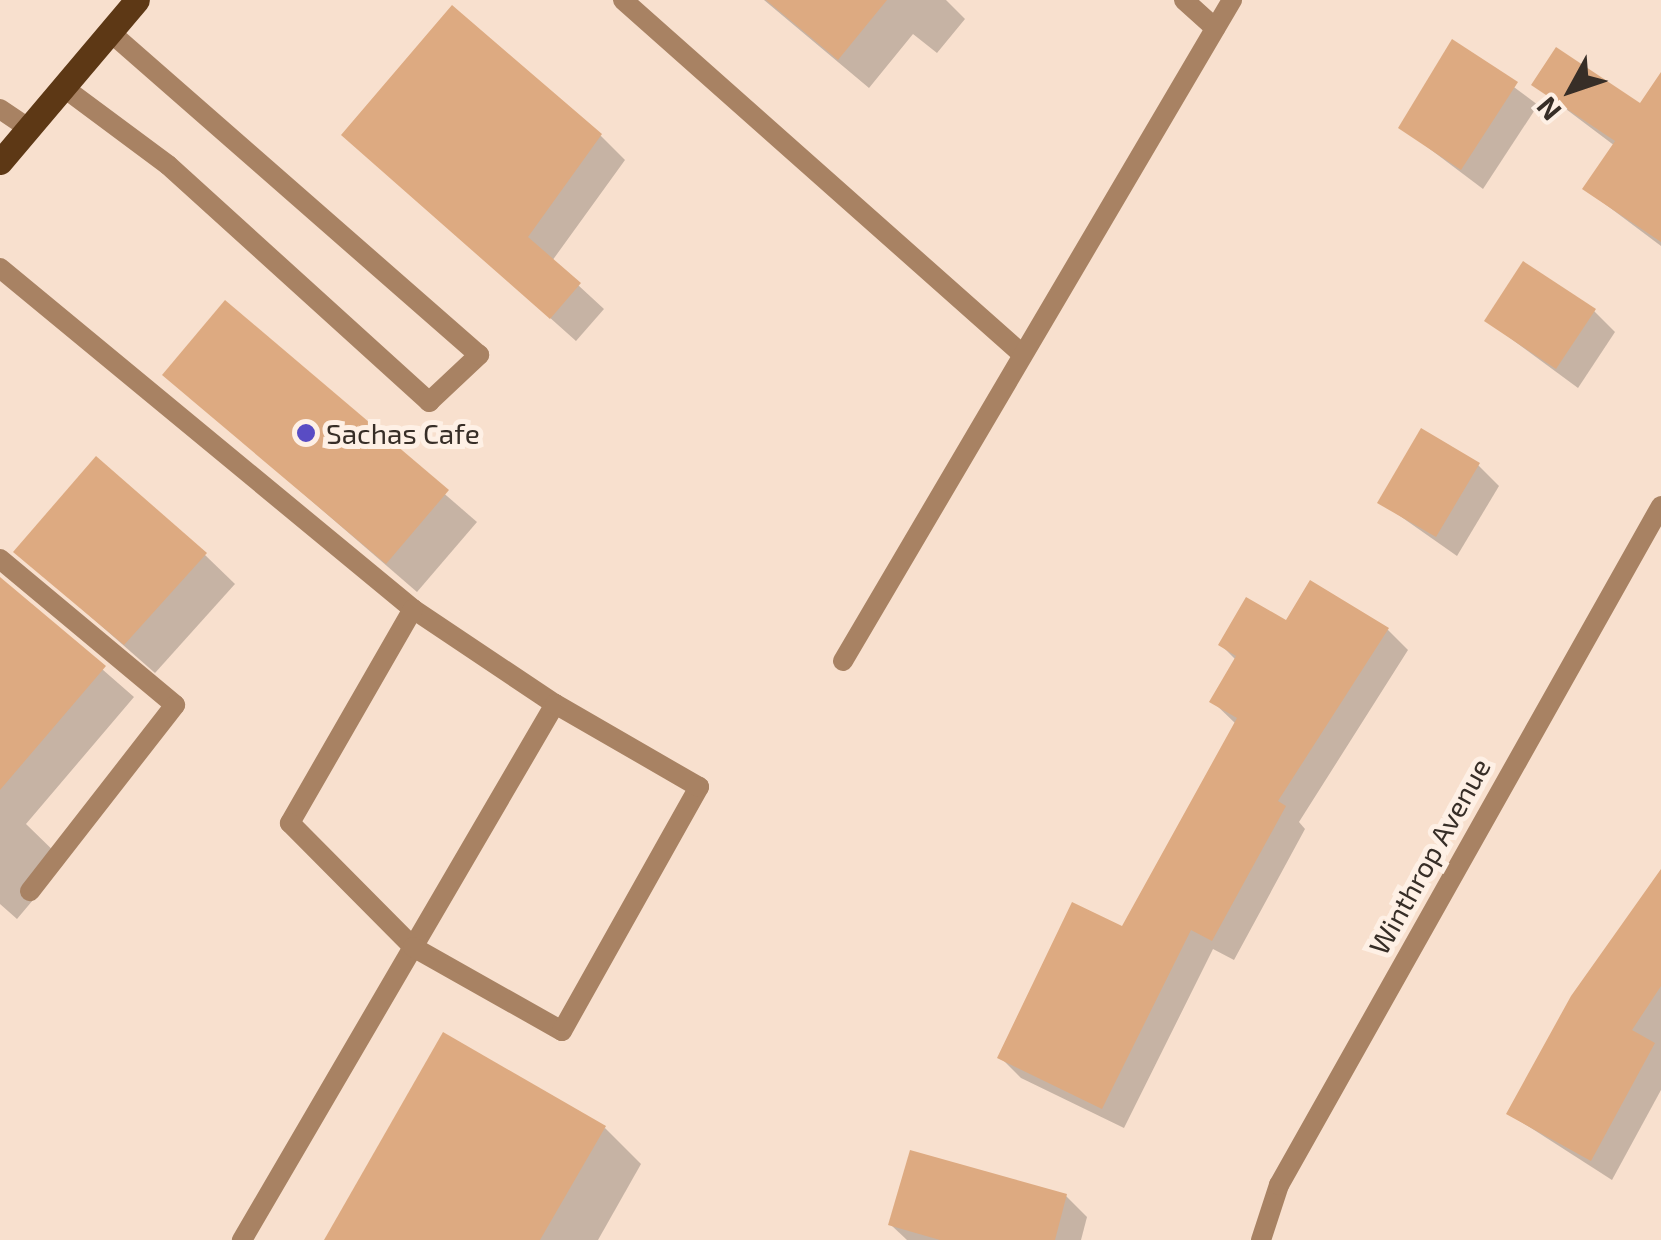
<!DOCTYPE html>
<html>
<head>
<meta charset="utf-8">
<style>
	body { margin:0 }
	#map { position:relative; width:1661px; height:1240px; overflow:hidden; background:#f8e0ce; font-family:"Exo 2",sans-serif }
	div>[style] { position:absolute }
	.shadow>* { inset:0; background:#0003 }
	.building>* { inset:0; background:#ddaa81 }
	.service>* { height:20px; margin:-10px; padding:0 10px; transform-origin:10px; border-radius:10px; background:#a88263 }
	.minor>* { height:20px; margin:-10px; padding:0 10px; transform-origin:10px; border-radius:10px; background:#a88263 }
	.primary>* { height:25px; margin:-12.5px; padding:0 12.5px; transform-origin:12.5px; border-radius:12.5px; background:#5d3815 }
	.dots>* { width:28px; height:28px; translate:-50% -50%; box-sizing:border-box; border:5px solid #fef0e5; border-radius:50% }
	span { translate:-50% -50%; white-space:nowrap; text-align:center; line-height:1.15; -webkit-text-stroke:10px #fef0e5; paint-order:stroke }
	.poi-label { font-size:28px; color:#372e27 }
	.left { translate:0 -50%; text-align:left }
	.street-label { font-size:28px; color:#372e27 }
	.north { position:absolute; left:1521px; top:40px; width:100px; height:100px; -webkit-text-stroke:8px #fef0e5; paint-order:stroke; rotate:230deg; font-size:28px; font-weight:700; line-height:40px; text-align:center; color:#372e27 }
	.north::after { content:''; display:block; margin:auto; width:35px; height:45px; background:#372e27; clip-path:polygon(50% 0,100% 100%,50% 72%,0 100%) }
</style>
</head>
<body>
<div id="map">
	<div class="shadow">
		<div style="clip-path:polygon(764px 0,946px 0,965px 19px,937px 53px,913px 34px,869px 88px)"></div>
		<div style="clip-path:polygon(1453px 42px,1538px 105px,1483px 189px,1402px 128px)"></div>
		<div style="clip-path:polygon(1534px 85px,1661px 120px,1661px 246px,1585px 189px,1615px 146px)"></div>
		<div style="clip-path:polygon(345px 135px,601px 136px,625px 160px,552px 261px,604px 309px,576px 341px)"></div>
		<div style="clip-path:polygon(225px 304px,477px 522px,417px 592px,166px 375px)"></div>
		<div style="clip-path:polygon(1594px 311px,1615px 332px,1578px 388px,1487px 321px)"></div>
		<div style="clip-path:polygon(1478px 465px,1499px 486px,1457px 556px,1380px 502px)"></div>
		<div style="clip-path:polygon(18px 553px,205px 555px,235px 584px,155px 673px)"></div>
		<div style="clip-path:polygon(0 580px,134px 697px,26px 824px,65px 862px,17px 919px,0 904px)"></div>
		<div style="clip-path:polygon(1287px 623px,1388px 630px,1408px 650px,1299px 822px,1305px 829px,1234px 960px,1213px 949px,1124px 1128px,1021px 1078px,1000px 1057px,1123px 929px,1236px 724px,1212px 701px,1236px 660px,1221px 645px)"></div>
		<div style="clip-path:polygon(1661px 894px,1661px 1090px,1612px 1180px,1509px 1114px)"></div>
		<div style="clip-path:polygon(605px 1128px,641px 1164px,598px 1240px,327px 1240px)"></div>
		<div style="clip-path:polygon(1066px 1196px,1087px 1217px,1081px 1240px,907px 1240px,891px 1225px)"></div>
	</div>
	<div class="building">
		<div style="clip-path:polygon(766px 0,887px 0,838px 60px)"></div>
		<div style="clip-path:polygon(452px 5px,602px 134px,528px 237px,581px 283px,550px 319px,341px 135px)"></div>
		<div style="clip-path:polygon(1452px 39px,1518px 82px,1461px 170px,1398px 128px)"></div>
		<div style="clip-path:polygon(1556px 47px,1640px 103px,1661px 72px,1661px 242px,1582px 189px,1615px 141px,1531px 85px)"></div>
		<div style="clip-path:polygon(1523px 261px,1596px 309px,1556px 369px,1484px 321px)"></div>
		<div style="clip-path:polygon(225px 300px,449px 490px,386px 564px,162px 375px)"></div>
		<div style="clip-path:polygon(1421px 428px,1480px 463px,1436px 537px,1377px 503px)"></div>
		<div style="clip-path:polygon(96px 456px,207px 553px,124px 645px,13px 552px)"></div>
		<div style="clip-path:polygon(0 577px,106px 666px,0 790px)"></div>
		<div style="clip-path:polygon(1310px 580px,1389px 628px,1278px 801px,1286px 806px,1212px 941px,1191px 930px,1102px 1109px,997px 1058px,1072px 902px,1122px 926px,1237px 718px,1209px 702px,1236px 656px,1218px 645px,1246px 597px,1286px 620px)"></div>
		<div style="clip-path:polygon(1661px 869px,1661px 986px,1632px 1030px,1655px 1043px,1591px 1161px,1506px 1114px,1571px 996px)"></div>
		<div style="clip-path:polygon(443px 1032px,606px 1126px,540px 1240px,324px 1240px)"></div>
		<div style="clip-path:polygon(910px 1150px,1067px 1194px,1055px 1240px,940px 1240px,888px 1225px)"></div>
	</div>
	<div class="service">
		<div style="left:623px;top:0;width:533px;rotate:41.58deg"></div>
		<div style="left:1184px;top:0;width:42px;rotate:42.1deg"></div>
		<div style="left:63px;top:87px;width:131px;rotate:36.6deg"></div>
		<div style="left:168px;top:165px;width:353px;rotate:42.2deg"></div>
		<div style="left:429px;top:402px;width:69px;rotate:-43.2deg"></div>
		<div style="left:479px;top:355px;width:490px;rotate:-138.8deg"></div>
		<div style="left:0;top:268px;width:536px;rotate:39.55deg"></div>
		<div style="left:413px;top:609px;width:171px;rotate:33.8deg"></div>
		<div style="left:555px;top:704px;width:621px;rotate:120.28deg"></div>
		<div style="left:0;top:559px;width:228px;rotate:39.8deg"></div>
		<div style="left:175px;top:705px;width:236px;rotate:127.9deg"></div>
		<div style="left:413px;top:609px;width:247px;rotate:119.9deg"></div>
		<div style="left:290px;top:823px;width:175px;rotate:45.2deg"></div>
		<div style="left:413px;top:947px;width:171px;rotate:29.4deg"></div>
		<div style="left:562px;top:1031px;width:280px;rotate:-60.7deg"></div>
		<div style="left:699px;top:787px;width:166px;rotate:-150deg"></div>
		<div style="left:843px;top:661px;width:767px;rotate:-59.52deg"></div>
	</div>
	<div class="minor">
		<div style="left:0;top:109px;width:34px;rotate:34deg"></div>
		<div style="left:1261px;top:1240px;width:58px;rotate:-71.9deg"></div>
		<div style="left:1279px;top:1185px;width:779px;rotate:-60.64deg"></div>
	</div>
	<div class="primary">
		<div style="left:0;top:162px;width:212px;rotate:-49.8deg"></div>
	</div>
	<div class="dots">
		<div style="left:306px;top:433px;background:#594cc4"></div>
	</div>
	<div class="poi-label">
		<span class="left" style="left:326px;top:433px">Sachas Cafe</span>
	</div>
	<div class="street-label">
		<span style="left:1429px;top:856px;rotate:-61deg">Winthrop Avenue</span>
	</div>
	<div class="north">N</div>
</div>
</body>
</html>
